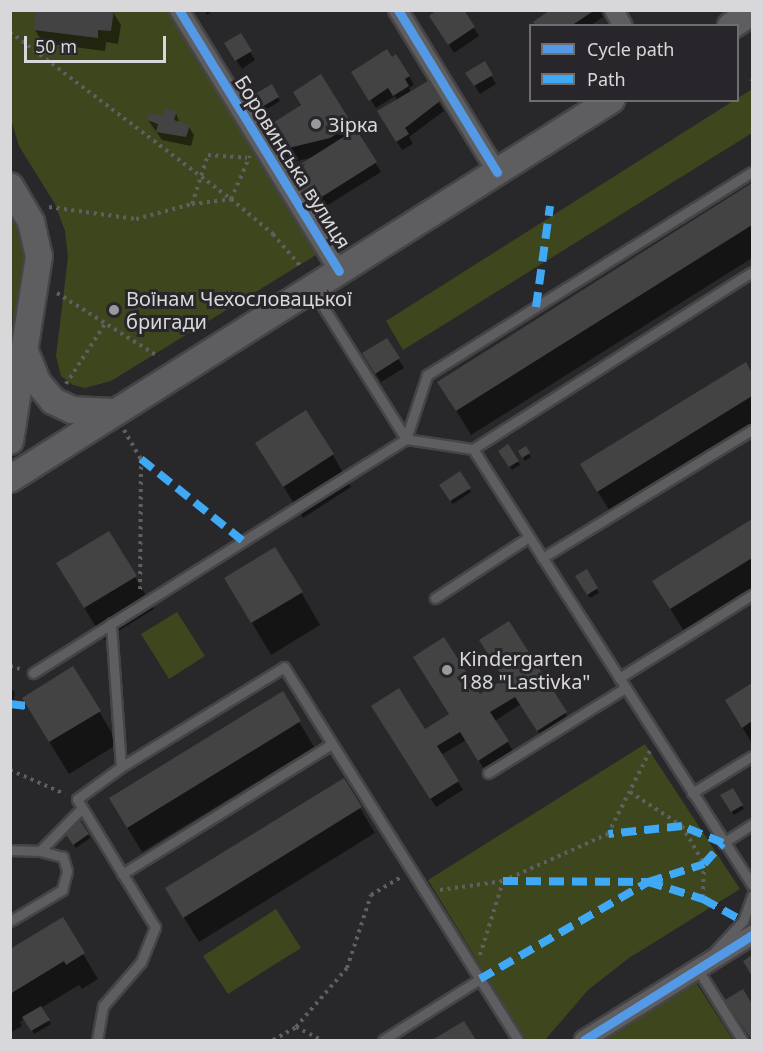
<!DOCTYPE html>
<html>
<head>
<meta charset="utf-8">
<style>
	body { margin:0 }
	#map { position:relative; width:763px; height:1051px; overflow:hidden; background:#282729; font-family:"Noto Sans",sans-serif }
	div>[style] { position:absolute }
	.green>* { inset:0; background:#3e461d }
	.shadow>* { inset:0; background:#0007 }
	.building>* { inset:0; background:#444344 }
	.path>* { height:4px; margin-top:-2px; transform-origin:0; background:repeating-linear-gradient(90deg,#5f5e60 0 3px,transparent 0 7.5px) }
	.roads { filter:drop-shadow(2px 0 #454446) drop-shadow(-2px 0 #454446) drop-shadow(0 2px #454446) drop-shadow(0 -2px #454446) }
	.service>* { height:9px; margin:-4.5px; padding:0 4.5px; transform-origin:4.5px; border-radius:4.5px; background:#5e5d5f }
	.minor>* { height:18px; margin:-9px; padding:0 9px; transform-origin:9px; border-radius:9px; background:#5e5d5f }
	.secondary>* { height:26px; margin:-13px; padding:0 13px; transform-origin:13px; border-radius:13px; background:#5e5d5f }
	.quiet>* { height:8px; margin-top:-4px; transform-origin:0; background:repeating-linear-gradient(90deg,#3fa9f5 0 15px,transparent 0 23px) }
	.cycleway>* { height:9px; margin:-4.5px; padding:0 4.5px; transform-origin:4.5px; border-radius:4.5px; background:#5399e6 }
	.dots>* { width:16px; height:16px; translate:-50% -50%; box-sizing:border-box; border:3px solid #28262a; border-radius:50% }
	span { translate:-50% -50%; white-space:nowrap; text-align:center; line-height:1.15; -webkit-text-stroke:6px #28262a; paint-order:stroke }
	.poi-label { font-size:20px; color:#d8d7d9 }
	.left { translate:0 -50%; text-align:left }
	.street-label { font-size:20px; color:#d8d7d9 }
	.frame { position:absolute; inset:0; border:12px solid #d8d7d9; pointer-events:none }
	.legend { position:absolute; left:529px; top:24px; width:210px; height:78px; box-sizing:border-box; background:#28262a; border:2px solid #6e6d70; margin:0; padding:8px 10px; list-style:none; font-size:18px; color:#d8d7d9 }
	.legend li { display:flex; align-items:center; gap:12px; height:30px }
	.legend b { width:30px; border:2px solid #6e6d70 }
	.scale { position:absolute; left:24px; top:36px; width:142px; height:27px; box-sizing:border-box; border:3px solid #d8d7d9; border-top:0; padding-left:8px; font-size:18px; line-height:21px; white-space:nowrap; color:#d8d7d9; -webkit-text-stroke:4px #28262a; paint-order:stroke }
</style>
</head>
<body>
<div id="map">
	<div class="green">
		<div style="clip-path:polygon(10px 11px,168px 11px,236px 123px,251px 118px,329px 247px,111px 381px,85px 388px,73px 385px,61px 376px,56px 356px,68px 257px,65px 231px,55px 204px,19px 146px,11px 120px)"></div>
		<div style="clip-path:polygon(752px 89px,752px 133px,403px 350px,386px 321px)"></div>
		<div style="clip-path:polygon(10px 211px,17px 217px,27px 254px,13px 343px)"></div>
		<div style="clip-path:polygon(177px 612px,205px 656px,169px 679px,141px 634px)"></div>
		<div style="clip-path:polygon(645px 744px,740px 889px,629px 958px,588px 990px,545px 1040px,526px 1040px,428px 880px)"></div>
		<div style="clip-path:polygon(276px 909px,301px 948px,228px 994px,203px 956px)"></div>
		<div style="clip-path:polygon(695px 981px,733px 1040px,604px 1040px)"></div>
	</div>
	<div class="shadow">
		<div style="clip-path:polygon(204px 10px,214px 10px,207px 15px)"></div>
		<div style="clip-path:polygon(553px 10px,599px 10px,603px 17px,590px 26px,537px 26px)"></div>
		<div style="clip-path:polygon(113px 12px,121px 25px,118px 44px,106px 42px,105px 51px,43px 43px,35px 30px)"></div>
		<div style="clip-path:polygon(436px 25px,474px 28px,479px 36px,454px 53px)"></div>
		<div style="clip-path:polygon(240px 35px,255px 60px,242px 69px,226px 44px)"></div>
		<div style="clip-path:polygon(484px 63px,496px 84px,480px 94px,467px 74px)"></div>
		<div style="clip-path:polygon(321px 76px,381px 172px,315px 213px,290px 172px,313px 157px,286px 164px,272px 143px)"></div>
		<div style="clip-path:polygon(409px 76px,414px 85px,409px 88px,411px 93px,427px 83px,444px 111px,409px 137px,413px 144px,402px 150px,379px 112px,397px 101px,395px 96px,376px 108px,358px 81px)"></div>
		<div style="clip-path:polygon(271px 86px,280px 101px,264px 111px,255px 96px)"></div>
		<div style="clip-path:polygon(176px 113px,180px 124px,189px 127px,194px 135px,191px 146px,162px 140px,148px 120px)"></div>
		<div style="clip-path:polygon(752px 185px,752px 258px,471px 435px,439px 382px)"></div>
		<div style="clip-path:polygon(386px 340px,404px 368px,381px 382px,364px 354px)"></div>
		<div style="clip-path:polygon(745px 364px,752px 376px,752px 429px,613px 516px,596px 489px)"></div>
		<div style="clip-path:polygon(257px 444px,333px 455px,351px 487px,303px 518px)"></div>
		<div style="clip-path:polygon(508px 446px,520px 465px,512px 470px,500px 451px)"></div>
		<div style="clip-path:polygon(525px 448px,531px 457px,525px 461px,520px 452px)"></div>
		<div style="clip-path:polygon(460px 473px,471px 492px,453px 504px,441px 485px)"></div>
		<div style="clip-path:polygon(752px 521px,752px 591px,685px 633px,654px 582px)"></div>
		<div style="clip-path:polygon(109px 533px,154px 609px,104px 640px,77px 596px)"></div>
		<div style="clip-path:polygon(586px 571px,599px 593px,590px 598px,577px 577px)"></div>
		<div style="clip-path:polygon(301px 592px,320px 625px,271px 655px,245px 611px)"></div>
		<div style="clip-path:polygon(506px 680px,565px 713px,570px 721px,543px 739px,521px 704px,495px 721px,513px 751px,484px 769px,466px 740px,441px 755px,463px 790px,436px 807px,378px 715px,425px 731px)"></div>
		<div style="clip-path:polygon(752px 685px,752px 744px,727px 701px)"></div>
		<div style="clip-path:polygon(10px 688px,15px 692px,13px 702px,10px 702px)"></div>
		<div style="clip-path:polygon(282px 693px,314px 747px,142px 852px,125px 824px)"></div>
		<div style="clip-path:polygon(99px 711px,118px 744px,69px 774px,42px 730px)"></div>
		<div style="clip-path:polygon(343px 780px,375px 833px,199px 942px,181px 913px)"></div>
		<div style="clip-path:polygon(732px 790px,744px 809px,734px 815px,722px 796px)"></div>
		<div style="clip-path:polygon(79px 821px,90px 838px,76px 848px,65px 830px)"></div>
		<div style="clip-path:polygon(62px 919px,98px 979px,82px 989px,79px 985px,41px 1008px,51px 1024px,34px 1034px,25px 1018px,20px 1022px,22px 1026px,10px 1033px,10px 951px)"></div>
		<div style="clip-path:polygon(463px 1023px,474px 1040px,435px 1040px)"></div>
	</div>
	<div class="building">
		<div style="clip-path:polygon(36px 10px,114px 10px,111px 31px,98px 30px,98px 38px,34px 30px)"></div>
		<div style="clip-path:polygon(437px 10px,464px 10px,475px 27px,448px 45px,429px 16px)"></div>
		<div style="clip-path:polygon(550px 10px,595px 10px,571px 26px,536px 26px,533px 22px)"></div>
		<div style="clip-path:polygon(241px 33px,252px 51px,235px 61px,224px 43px)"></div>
		<div style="clip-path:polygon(387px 49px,392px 57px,396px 54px,410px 76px,405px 79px,409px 86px,393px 96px,388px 88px,369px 101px,351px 72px)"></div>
		<div style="clip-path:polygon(485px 61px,493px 75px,474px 86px,465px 73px)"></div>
		<div style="clip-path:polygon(321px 74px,352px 124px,330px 138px,276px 151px,263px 129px,301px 105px,293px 92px)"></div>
		<div style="clip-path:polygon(428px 81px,440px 101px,405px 128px,409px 134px,396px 142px,377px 111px)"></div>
		<div style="clip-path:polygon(272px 84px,279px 97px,260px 108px,253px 95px)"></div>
		<div style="clip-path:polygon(165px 108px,177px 111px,174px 120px,190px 125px,186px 137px,156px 132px,158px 124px,147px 120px,149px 113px,162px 116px)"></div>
		<div style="clip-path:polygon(356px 129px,377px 162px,309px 205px,288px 172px)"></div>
		<div style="clip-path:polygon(752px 183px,752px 225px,456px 411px,437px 382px)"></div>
		<div style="clip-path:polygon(387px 338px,400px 358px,375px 374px,362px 353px)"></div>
		<div style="clip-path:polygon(746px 362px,752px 373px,752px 396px,597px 492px,580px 464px)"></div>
		<div style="clip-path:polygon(306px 410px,334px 454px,283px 487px,255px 443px)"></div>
		<div style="clip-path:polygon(508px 444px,519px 461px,509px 467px,498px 451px)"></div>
		<div style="clip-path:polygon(526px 446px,530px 453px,522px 458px,518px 451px)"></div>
		<div style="clip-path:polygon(460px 471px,471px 488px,450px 501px,439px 485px)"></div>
		<div style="clip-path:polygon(752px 519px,752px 558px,670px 609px,652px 581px)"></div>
		<div style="clip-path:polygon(109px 531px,137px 576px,84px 608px,56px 563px)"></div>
		<div style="clip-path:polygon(275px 547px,303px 592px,251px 623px,224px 578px)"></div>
		<div style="clip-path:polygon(587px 569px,598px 588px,587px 595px,575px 576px)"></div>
		<div style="clip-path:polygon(509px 621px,567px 712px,537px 731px,515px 697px,490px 712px,509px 741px,478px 761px,460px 732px,437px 746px,459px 781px,430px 799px,371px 706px,399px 688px,425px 729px,449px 714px,413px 657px,444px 637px,480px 694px,504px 679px,479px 640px)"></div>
		<div style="clip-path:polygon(73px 666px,101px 711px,49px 742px,22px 698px)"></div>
		<div style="clip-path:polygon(752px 683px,752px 721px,742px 728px,725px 700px)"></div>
		<div style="clip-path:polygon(283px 691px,301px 721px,127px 828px,109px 798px)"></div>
		<div style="clip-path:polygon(344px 778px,362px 807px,183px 918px,165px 888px)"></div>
		<div style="clip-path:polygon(733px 788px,743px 805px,731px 812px,720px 795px)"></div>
		<div style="clip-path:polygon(79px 819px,89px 834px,73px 845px,63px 830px)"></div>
		<div style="clip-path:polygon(63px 917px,85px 953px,66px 965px,64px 961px,10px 994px,10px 949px)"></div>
		<div style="clip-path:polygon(752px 955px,752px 976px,743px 961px)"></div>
		<div style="clip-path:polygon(743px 989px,752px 1004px,752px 1040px,725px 1000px)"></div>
		<div style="clip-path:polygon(41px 1006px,50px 1020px,31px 1031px,22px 1017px)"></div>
		<div style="clip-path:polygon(464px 1021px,476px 1040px,432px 1040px)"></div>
	</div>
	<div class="path">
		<div style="left:10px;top:32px;width:277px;rotate:37.1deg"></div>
		<div style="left:231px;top:199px;width:55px;rotate:39.8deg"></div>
		<div style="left:273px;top:234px;width:45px;rotate:49.5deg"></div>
		<div style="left:751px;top:79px;width:1px;rotate:45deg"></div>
		<div style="left:192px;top:204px;width:52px;rotate:-71.9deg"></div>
		<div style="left:208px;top:155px;width:39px;rotate:4deg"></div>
		<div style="left:49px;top:207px;width:88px;rotate:7.9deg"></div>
		<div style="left:136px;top:219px;width:58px;rotate:-15deg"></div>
		<div style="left:192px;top:204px;width:39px;rotate:-7deg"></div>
		<div style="left:231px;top:199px;width:47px;rotate:-66.2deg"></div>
		<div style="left:57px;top:293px;width:120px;rotate:32.1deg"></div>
		<div style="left:66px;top:384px;width:72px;rotate:-57deg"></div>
		<div style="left:124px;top:430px;width:34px;rotate:60deg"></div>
		<div style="left:141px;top:459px;width:132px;rotate:90.4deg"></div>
		<div style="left:10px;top:666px;width:10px;rotate:17deg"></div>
		<div style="left:10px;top:770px;width:60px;rotate:23.6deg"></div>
		<div style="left:630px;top:792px;width:62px;rotate:33.2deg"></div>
		<div style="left:682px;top:826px;width:44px;rotate:59.9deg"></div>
		<div style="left:704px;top:864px;width:35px;rotate:92deg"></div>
		<div style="left:440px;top:890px;width:64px;rotate:-8.1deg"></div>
		<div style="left:503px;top:881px;width:115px;rotate:-24.1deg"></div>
		<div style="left:608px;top:834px;width:93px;rotate:-63.2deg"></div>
		<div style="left:480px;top:955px;width:77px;rotate:-72.7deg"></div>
		<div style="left:296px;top:1027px;width:28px;rotate:27deg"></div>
		<div style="left:273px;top:1040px;width:26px;rotate:-29deg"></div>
		<div style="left:296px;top:1027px;width:78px;rotate:-49.2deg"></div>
		<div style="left:347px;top:968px;width:77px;rotate:-71.8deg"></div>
		<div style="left:371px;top:895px;width:35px;rotate:-31deg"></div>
	</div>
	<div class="roads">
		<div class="service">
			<div style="left:312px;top:289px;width:177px;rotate:57.9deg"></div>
			<div style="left:406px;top:439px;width:68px;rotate:8.5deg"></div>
			<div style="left:473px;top:449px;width:518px;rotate:57.38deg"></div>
			<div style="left:473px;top:449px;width:330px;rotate:-32.4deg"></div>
			<div style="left:542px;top:558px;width:246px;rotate:-31.4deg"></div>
			<div style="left:435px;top:598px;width:112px;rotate:-33deg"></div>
			<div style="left:33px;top:673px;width:440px;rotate:-32.1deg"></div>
			<div style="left:406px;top:439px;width:67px;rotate:-71.8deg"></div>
			<div style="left:427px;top:375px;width:383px;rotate:-32deg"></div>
			<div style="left:619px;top:678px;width:157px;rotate:-32deg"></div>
			<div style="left:121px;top:767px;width:191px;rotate:-31.5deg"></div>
			<div style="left:284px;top:667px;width:440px;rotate:57.9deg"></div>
			<div style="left:488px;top:773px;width:161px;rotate:-31.8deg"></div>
			<div style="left:692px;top:793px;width:70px;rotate:-31.7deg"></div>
			<div style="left:723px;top:843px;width:35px;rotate:-33deg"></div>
			<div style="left:10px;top:850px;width:30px;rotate:2deg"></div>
			<div style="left:40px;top:851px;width:60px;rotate:-45.7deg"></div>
			<div style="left:122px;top:874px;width:247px;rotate:-31.8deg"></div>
			<div style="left:10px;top:921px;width:61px;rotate:-30.8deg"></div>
			<div style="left:62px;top:890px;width:20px;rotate:-75deg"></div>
			<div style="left:67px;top:871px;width:15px;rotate:-106deg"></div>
			<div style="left:63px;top:857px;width:24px;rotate:-165deg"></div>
			<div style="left:716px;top:950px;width:40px;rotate:-47deg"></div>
			<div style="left:743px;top:921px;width:27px;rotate:-70deg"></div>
			<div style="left:701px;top:967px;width:4px;rotate:135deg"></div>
			<div style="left:698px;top:970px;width:83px;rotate:57.8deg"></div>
			<div style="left:97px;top:1040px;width:35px;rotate:-80deg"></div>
			<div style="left:103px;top:1006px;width:58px;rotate:-49.2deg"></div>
			<div style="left:141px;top:962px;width:38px;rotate:-68deg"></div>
			<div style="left:155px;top:927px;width:150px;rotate:-121.4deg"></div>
			<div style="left:77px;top:799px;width:54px;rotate:-36deg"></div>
			<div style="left:121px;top:767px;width:144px;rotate:-94deg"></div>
			<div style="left:383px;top:1040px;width:115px;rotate:-32.2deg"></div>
		</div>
		<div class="minor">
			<div style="left:179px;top:10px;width:306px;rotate:58.5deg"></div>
			<div style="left:398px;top:10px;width:190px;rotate:58.6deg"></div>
			<div style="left:614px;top:10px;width:18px;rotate:61deg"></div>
			<div style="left:584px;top:1040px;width:198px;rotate:-32deg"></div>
		</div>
		<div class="secondary">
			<div style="left:731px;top:26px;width:25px;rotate:-34deg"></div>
			<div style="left:10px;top:186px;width:42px;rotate:59.7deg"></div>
			<div style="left:31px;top:222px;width:35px;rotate:77deg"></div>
			<div style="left:39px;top:256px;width:187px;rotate:98.9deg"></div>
			<div style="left:26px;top:354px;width:31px;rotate:68deg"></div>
			<div style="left:38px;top:383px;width:23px;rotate:50deg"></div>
			<div style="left:53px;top:401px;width:21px;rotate:25deg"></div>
			<div style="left:72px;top:410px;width:42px;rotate:2.7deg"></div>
			<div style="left:10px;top:479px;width:711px;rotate:-32.24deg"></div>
		</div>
	</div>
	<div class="quiet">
		<div style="left:536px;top:307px;width:102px;rotate:-82.1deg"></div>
		<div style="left:141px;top:459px;width:131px;rotate:38.8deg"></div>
		<div style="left:10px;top:704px;width:17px;rotate:7deg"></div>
		<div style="left:503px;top:881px;width:145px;rotate:0.4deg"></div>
		<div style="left:648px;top:882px;width:58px;rotate:17.2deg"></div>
		<div style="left:703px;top:899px;width:46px;rotate:28.8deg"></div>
		<div style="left:480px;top:979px;width:194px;rotate:-30deg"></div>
		<div style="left:648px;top:882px;width:59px;rotate:-17.8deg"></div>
		<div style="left:704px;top:864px;width:28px;rotate:-48deg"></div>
		<div style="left:723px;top:843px;width:44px;rotate:-157.5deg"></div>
		<div style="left:682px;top:826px;width:74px;rotate:173.8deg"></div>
	</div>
	<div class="cycleway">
		<div style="left:179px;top:10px;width:306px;rotate:58.5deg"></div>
		<div style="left:398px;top:10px;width:190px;rotate:58.6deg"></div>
		<div style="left:584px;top:1040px;width:198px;rotate:-32deg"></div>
	</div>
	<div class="dots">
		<div style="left:316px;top:124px;background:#9a999b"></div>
		<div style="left:114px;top:310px;background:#9a999b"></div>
		<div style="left:447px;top:670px;background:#9a999b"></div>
	</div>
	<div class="poi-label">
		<span class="left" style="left:328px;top:124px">Зірка</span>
		<span class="left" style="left:126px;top:310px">Воїнам Чехословацької<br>бригади</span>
		<span class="left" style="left:459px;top:670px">Kindergarten<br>188 "Lastivka"</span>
	</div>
	<div class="street-label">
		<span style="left:293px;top:162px;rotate:58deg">Боровинська вулиця</span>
	</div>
	<div class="frame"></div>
	<ul class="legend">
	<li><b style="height:8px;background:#5399e6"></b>Cycle path</li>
	<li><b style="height:8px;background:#3fa9f5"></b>Path</li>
	</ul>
	<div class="scale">50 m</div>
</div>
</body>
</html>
